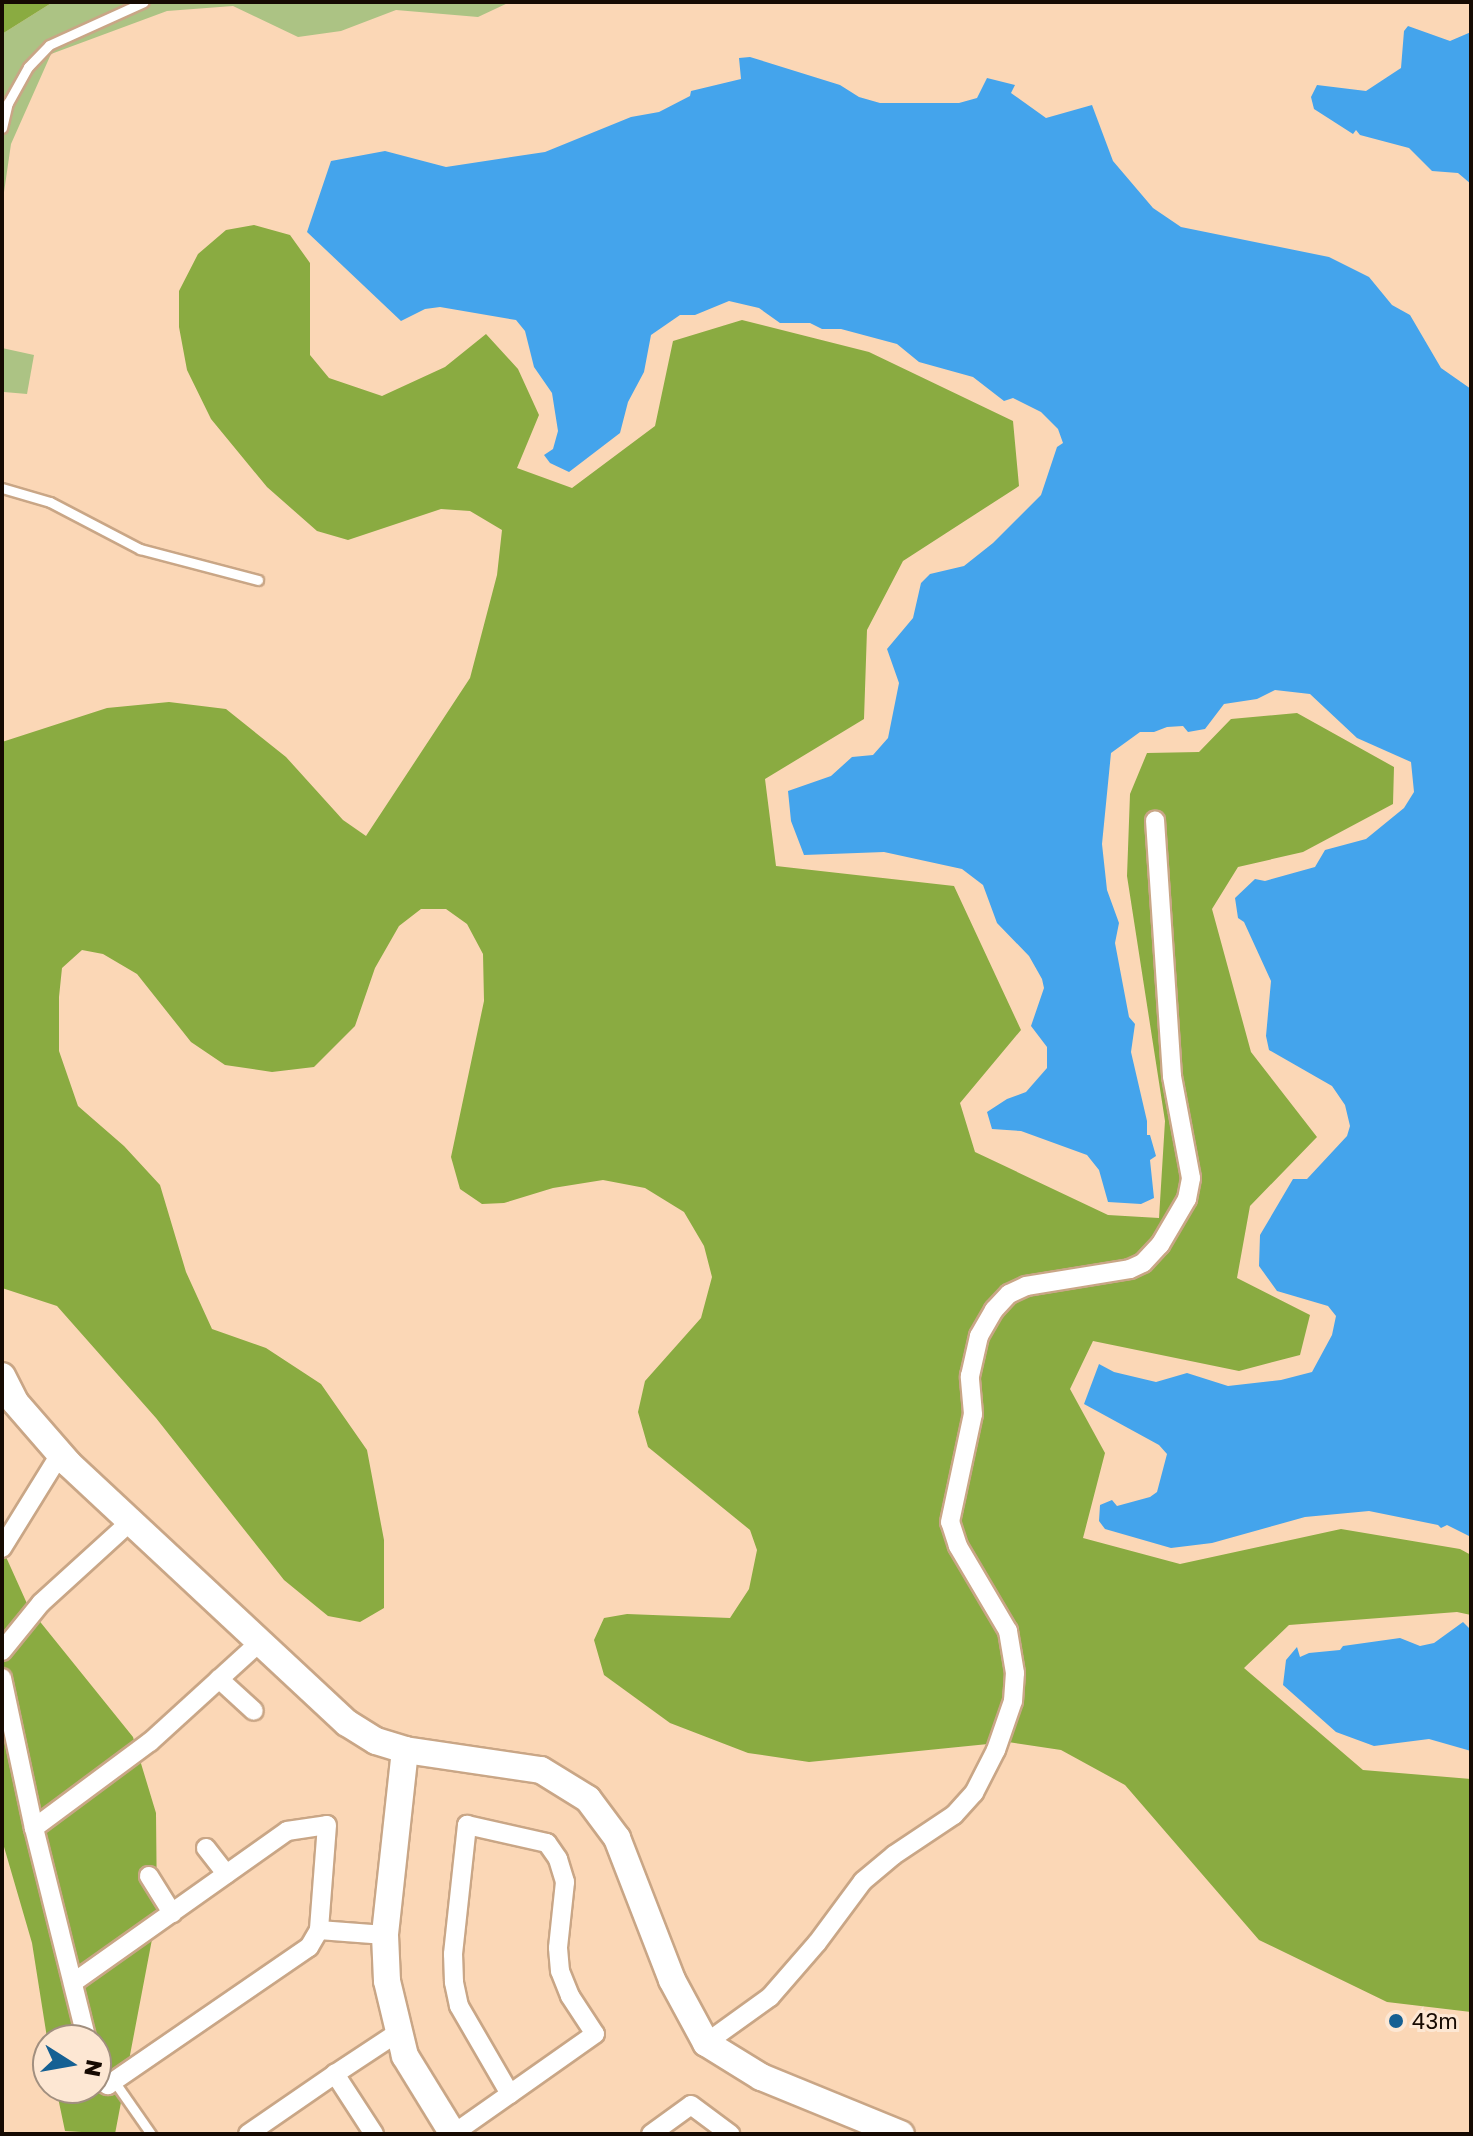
<!DOCTYPE html>
<html>
<head>
<meta charset="utf-8">
<style>
	body { margin:0 }
	#map { position:relative; width:1473px; height:2136px; overflow:hidden; background:#fbd7b6; font-family:"Golos Text",sans-serif }
	div>[style] { position:absolute }
	.green>* { inset:0; background:#acc384 }
	.forest>* { inset:0; background:#8aab41 }
	.water>* { inset:0; background:#44a4ec }
	.roads { filter:drop-shadow(2px 0 #c9a686) drop-shadow(-2px 0 #c9a686) drop-shadow(0 2px #c9a686) drop-shadow(0 -2px #c9a686) }
	.lane>* { height:9px; margin:-4.5px; padding:0 4.5px; transform-origin:4.5px; border-radius:4.5px; background:#fff }
	.street>* { height:18px; margin:-9px; padding:0 9px; transform-origin:9px; border-radius:9px; background:#fff }
	.secondary>* { height:26px; margin:-13px; padding:0 13px; transform-origin:13px; border-radius:13px; background:#fff }
	.dots>* { width:22px; height:22px; translate:-50% -50%; box-sizing:border-box; border:4px solid #fde7d3; border-radius:50% }
	span { translate:-50% -50%; white-space:nowrap; text-align:center; line-height:1.15; -webkit-text-stroke:6px #fde7d3; paint-order:stroke }
	.poi-label { font-size:22px; color:#160a02 }
	.left { translate:0 -50%; text-align:left }
	.frame { position:absolute; inset:0; border:4px solid #160a02; pointer-events:none }
	.north { position:absolute; left:32px; top:2024px; width:80px; height:80px; box-sizing:border-box; background:#fde7d3; border:2px solid #a18f7f; border-radius:50%; rotate:101deg; font-size:22px; font-weight:700; line-height:32px; text-align:center; color:#160a02 }
	.north::after { content:''; display:block; margin:auto; width:28px; height:36px; background:#156093; clip-path:polygon(50% 0,100% 100%,50% 72%,0 100%) }
</style>
</head>
<body>
<div id="map">
	<div class="green">
		<div style="clip-path:polygon(53px 2px,510px 2px,478px 17px,396px 10px,341px 31px,298px 37px,233px 6px,167px 11px,51px 54px,11px 144px,2px 206px,2px 34px)"></div>
		<div style="clip-path:polygon(2px 348px,34px 355px,27px 394px,4px 392px)"></div>
	</div>
	<div class="forest">
		<div style="clip-path:polygon(2px 2px,53px 2px,2px 34px)"></div>
		<div style="clip-path:polygon(254px 225px,290px 235px,310px 263px,310px 355px,329px 378px,382px 396px,445px 367px,486px 334px,518px 369px,539px 415px,517px 468px,572px 488px,655px 426px,673px 341px,742px 320px,869px 352px,1013px 421px,1019px 486px,903px 561px,867px 630px,864px 719px,765px 779px,776px 866px,954px 886px,1021px 1030px,960px 1103px,975px 1152px,1108px 1215px,1159px 1218px,1165px 1121px,1127px 876px,1130px 794px,1147px 753px,1199px 752px,1231px 719px,1297px 713px,1394px 767px,1393px 804px,1303px 852px,1238px 867px,1212px 909px,1251px 1052px,1317px 1137px,1250px 1206px,1237px 1278px,1310px 1315px,1300px 1355px,1239px 1371px,1093px 1341px,1070px 1389px,1105px 1453px,1083px 1538px,1180px 1564px,1341px 1529px,1460px 1549px,1471px 1555px,1471px 1615px,1457px 1612px,1289px 1625px,1244px 1668px,1363px 1770px,1471px 1779px,1471px 2012px,1387px 2002px,1259px 1940px,1125px 1785px,1061px 1750px,1008px 1742px,809px 1762px,748px 1753px,670px 1723px,604px 1675px,594px 1640px,604px 1618px,627px 1614px,730px 1618px,749px 1589px,757px 1550px,750px 1530px,648px 1447px,638px 1412px,645px 1381px,701px 1318px,712px 1277px,704px 1246px,684px 1212px,645px 1188px,603px 1180px,553px 1188px,504px 1203px,482px 1204px,460px 1189px,451px 1157px,484px 1001px,483px 954px,467px 924px,446px 909px,421px 909px,399px 926px,375px 968px,355px 1026px,314px 1067px,272px 1072px,225px 1065px,191px 1042px,137px 974px,103px 954px,82px 950px,62px 968px,59px 997px,59px 1051px,78px 1106px,124px 1146px,160px 1185px,186px 1272px,212px 1329px,266px 1348px,321px 1384px,367px 1450px,384px 1540px,384px 1608px,360px 1622px,328px 1616px,284px 1580px,156px 1418px,57px 1306px,2px 1288px,2px 742px,107px 708px,169px 702px,226px 709px,286px 757px,343px 820px,366px 836px,470px 678px,497px 575px,502px 530px,470px 511px,441px 509px,348px 540px,317px 531px,267px 487px,211px 419px,187px 370px,179px 327px,179px 291px,198px 254px,226px 230px)"></div>
		<div style="clip-path:polygon(2px 1548px,29px 1608px,133px 1737px,156px 1813px,157px 1913px,115px 2134px,65px 2131px,56px 2088px,96px 2088px,96px 2040px,48px 2040px,48px 2044px,32px 1943px,2px 1840px)"></div>
	</div>
	<div class="water">
		<div style="clip-path:polygon(1408px 26px,1450px 41px,1471px 32px,1471px 184px,1458px 173px,1432px 171px,1409px 148px,1360px 135px,1356px 130px,1353px 134px,1314px 109px,1311px 97px,1317px 85px,1366px 91px,1401px 68px,1404px 31px)"></div>
		<div style="clip-path:polygon(750px 57px,840px 85px,859px 97px,880px 103px,959px 103px,977px 98px,987px 78px,1015px 85px,1011px 93px,1046px 118px,1092px 105px,1113px 161px,1153px 208px,1181px 227px,1329px 257px,1369px 277px,1392px 305px,1410px 315px,1441px 368px,1471px 389px,1471px 1537px,1447px 1525px,1441px 1528px,1438px 1525px,1369px 1511px,1305px 1517px,1212px 1543px,1171px 1548px,1105px 1529px,1099px 1521px,1100px 1505px,1112px 1500px,1117px 1506px,1150px 1497px,1157px 1492px,1167px 1454px,1159px 1445px,1084px 1404px,1099px 1364px,1114px 1372px,1156px 1382px,1187px 1373px,1228px 1386px,1281px 1380px,1312px 1372px,1332px 1335px,1336px 1316px,1328px 1306px,1277px 1291px,1259px 1266px,1260px 1235px,1293px 1179px,1307px 1179px,1347px 1136px,1350px 1126px,1345px 1105px,1332px 1086px,1269px 1050px,1266px 1036px,1271px 981px,1244px 922px,1238px 918px,1235px 898px,1255px 879px,1265px 881px,1315px 867px,1325px 850px,1366px 839px,1404px 808px,1414px 792px,1411px 762px,1357px 738px,1310px 694px,1275px 690px,1257px 699px,1224px 704px,1205px 729px,1188px 732px,1183px 726px,1167px 727px,1154px 732px,1140px 732px,1111px 753px,1102px 844px,1107px 890px,1119px 923px,1115px 943px,1129px 1017px,1135px 1024px,1131px 1052px,1147px 1121px,1147px 1135px,1150px 1135px,1156px 1156px,1150px 1160px,1154px 1198px,1141px 1204px,1108px 1202px,1099px 1170px,1087px 1155px,1021px 1131px,992px 1129px,987px 1112px,1007px 1099px,1026px 1092px,1047px 1068px,1047px 1047px,1031px 1026px,1044px 988px,1042px 979px,1029px 956px,997px 923px,983px 885px,962px 869px,884px 852px,804px 855px,791px 821px,788px 791px,831px 776px,852px 757px,873px 755px,888px 738px,899px 683px,887px 649px,913px 618px,921px 583px,930px 574px,964px 566px,993px 543px,1041px 495px,1057px 447px,1063px 443px,1058px 429px,1041px 412px,1013px 398px,1004px 401px,973px 377px,919px 362px,897px 344px,841px 329px,822px 329px,810px 323px,780px 323px,759px 308px,729px 301px,695px 315px,680px 315px,651px 335px,644px 372px,628px 402px,620px 433px,569px 472px,550px 463px,544px 455px,553px 449px,558px 431px,552px 393px,534px 367px,525px 331px,516px 320px,440px 307px,425px 309px,401px 321px,307px 232px,331px 161px,385px 151px,446px 167px,545px 152px,631px 117px,659px 112px,690px 96px,691px 91px,741px 79px,739px 58px)"></div>
		<div style="clip-path:polygon(1463px 1622px,1471px 1630px,1471px 1751px,1429px 1739px,1374px 1746px,1336px 1732px,1283px 1685px,1286px 1660px,1297px 1647px,1300px 1657px,1309px 1653px,1340px 1650px,1343px 1646px,1400px 1638px,1420px 1646px,1434px 1643px)"></div>
	</div>
	<div class="roads">
		<div class="lane">
			<div style="left:2px;top:128px;width:26px;rotate:-77deg"></div>
			<div style="left:8px;top:103px;width:41px;rotate:-60.9deg"></div>
			<div style="left:28px;top:67px;width:30px;rotate:-46deg"></div>
			<div style="left:49px;top:45px;width:104px;rotate:-24.4deg"></div>
			<div style="left:2px;top:488px;width:50px;rotate:16.3deg"></div>
			<div style="left:50px;top:502px;width:102px;rotate:27.6deg"></div>
			<div style="left:140px;top:549px;width:122px;rotate:14.7deg"></div>
			<div style="left:114px;top:2081px;width:65px;rotate:55.1deg"></div>
		</div>
		<div class="street">
			<div style="left:2px;top:1548px;width:110px;rotate:-58.3deg"></div>
			<div style="left:2px;top:1651px;width:62px;rotate:-50.9deg"></div>
			<div style="left:41px;top:1603px;width:122px;rotate:-42.3deg"></div>
			<div style="left:2px;top:1678px;width:153px;rotate:78deg"></div>
			<div style="left:34px;top:1828px;width:219px;rotate:76deg"></div>
			<div style="left:219px;top:1679px;width:47px;rotate:42.4deg"></div>
			<div style="left:467px;top:1825px;width:82px;rotate:12.7deg"></div>
			<div style="left:547px;top:1843px;width:19px;rotate:55deg"></div>
			<div style="left:558px;top:1859px;width:24px;rotate:73deg"></div>
			<div style="left:565px;top:1882px;width:66px;rotate:96.1deg"></div>
			<div style="left:558px;top:1948px;width:23px;rotate:85deg"></div>
			<div style="left:560px;top:1971px;width:27px;rotate:68deg"></div>
			<div style="left:570px;top:1996px;width:45px;rotate:56.7deg"></div>
			<div style="left:595px;top:2034px;width:104px;rotate:144.8deg"></div>
			<div style="left:510px;top:2094px;width:102px;rotate:-120.1deg"></div>
			<div style="left:459px;top:2006px;width:25px;rotate:-102deg"></div>
			<div style="left:454px;top:1982px;width:28px;rotate:-92deg"></div>
			<div style="left:453px;top:1954px;width:130px;rotate:-83.8deg"></div>
			<div style="left:34px;top:1828px;width:144px;rotate:-36.6deg"></div>
			<div style="left:150px;top:1742px;width:149px;rotate:-42.3deg"></div>
			<div style="left:206px;top:1848px;width:33px;rotate:52deg"></div>
			<div style="left:149px;top:1876px;width:44px;rotate:58.1deg"></div>
			<div style="left:319px;top:1930px;width:66px;rotate:4.3deg"></div>
			<div style="left:74px;top:1982px;width:261px;rotate:-35.3deg"></div>
			<div style="left:287px;top:1831px;width:40px;rotate:-8.5deg"></div>
			<div style="left:327px;top:1825px;width:105px;rotate:94.4deg"></div>
			<div style="left:319px;top:1930px;width:20px;rotate:120deg"></div>
			<div style="left:309px;top:1947px;width:244px;rotate:145.5deg"></div>
			<div style="left:108px;top:2085px;width:13px;rotate:-153deg"></div>
			<div style="left:706px;top:2043px;width:79px;rotate:-35.7deg"></div>
			<div style="left:770px;top:1997px;width:72px;rotate:-49deg"></div>
			<div style="left:817px;top:1943px;width:77px;rotate:-53.4deg"></div>
			<div style="left:863px;top:1881px;width:40px;rotate:-40deg"></div>
			<div style="left:894px;top:1855px;width:72px;rotate:-33.7deg"></div>
			<div style="left:954px;top:1815px;width:30px;rotate:-48deg"></div>
			<div style="left:974px;top:1793px;width:48px;rotate:-62.9deg"></div>
			<div style="left:996px;top:1750px;width:52px;rotate:-70.9deg"></div>
			<div style="left:1013px;top:1701px;width:28px;rotate:-86deg"></div>
			<div style="left:1015px;top:1673px;width:43px;rotate:-99.5deg"></div>
			<div style="left:1008px;top:1631px;width:99px;rotate:-120.5deg"></div>
			<div style="left:958px;top:1546px;width:25px;rotate:-108deg"></div>
			<div style="left:950px;top:1522px;width:110px;rotate:-78deg"></div>
			<div style="left:973px;top:1414px;width:38px;rotate:-95deg"></div>
			<div style="left:970px;top:1376px;width:41px;rotate:-77.3deg"></div>
			<div style="left:979px;top:1336px;width:30px;rotate:-60deg"></div>
			<div style="left:994px;top:1310px;width:22px;rotate:-47deg"></div>
			<div style="left:1009px;top:1294px;width:19px;rotate:-25deg"></div>
			<div style="left:1026px;top:1286px;width:105px;rotate:-9.3deg"></div>
			<div style="left:1130px;top:1269px;width:14px;rotate:-25deg"></div>
			<div style="left:1143px;top:1263px;width:25px;rotate:-47deg"></div>
			<div style="left:1160px;top:1245px;width:53px;rotate:-59.6deg"></div>
			<div style="left:1187px;top:1199px;width:21px;rotate:-79deg"></div>
			<div style="left:1191px;top:1178px;width:104px;rotate:-100.6deg"></div>
			<div style="left:1172px;top:1076px;width:256px;rotate:-93.8deg"></div>
			<div style="left:248px;top:2134px;width:106px;rotate:-34.6deg"></div>
			<div style="left:374px;top:2134px;width:72px;rotate:-123deg"></div>
			<div style="left:335px;top:2074px;width:74px;rotate:-33.5deg"></div>
			<div style="left:453px;top:2134px;width:70px;rotate:-35.1deg"></div>
			<div style="left:651px;top:2134px;width:49px;rotate:-35.9deg"></div>
			<div style="left:691px;top:2105px;width:49px;rotate:36.6deg"></div>
		</div>
		<div class="secondary">
			<div style="left:2px;top:1376px;width:29px;rotate:63deg"></div>
			<div style="left:15px;top:1402px;width:81px;rotate:49deg"></div>
			<div style="left:68px;top:1463px;width:381px;rotate:43deg"></div>
			<div style="left:347px;top:1723px;width:34px;rotate:32deg"></div>
			<div style="left:376px;top:1741px;width:30px;rotate:17deg"></div>
			<div style="left:405px;top:1750px;width:137px;rotate:8.4deg"></div>
			<div style="left:541px;top:1770px;width:55px;rotate:31.7deg"></div>
			<div style="left:588px;top:1799px;width:49px;rotate:53.4deg"></div>
			<div style="left:617px;top:1838px;width:152px;rotate:68.8deg"></div>
			<div style="left:672px;top:1980px;width:72px;rotate:61.6deg"></div>
			<div style="left:706px;top:2043px;width:65px;rotate:31.7deg"></div>
			<div style="left:761px;top:2077px;width:151px;rotate:22.2deg"></div>
			<div style="left:405px;top:1750px;width:186px;rotate:96.2deg"></div>
			<div style="left:385px;top:1935px;width:46px;rotate:87.5deg"></div>
			<div style="left:387px;top:1981px;width:77px;rotate:76.5deg"></div>
			<div style="left:405px;top:2056px;width:92px;rotate:58.4deg"></div>
		</div>
	</div>
	<div class="dots">
		<div style="left:1396px;top:2021px;background:#156093"></div>
	</div>
	<div class="poi-label">
		<span class="left" style="left:1412px;top:2021px">43m</span>
	</div>
	<div class="frame"></div>
	<div class="north">N</div>
</div>
</body>
</html>
